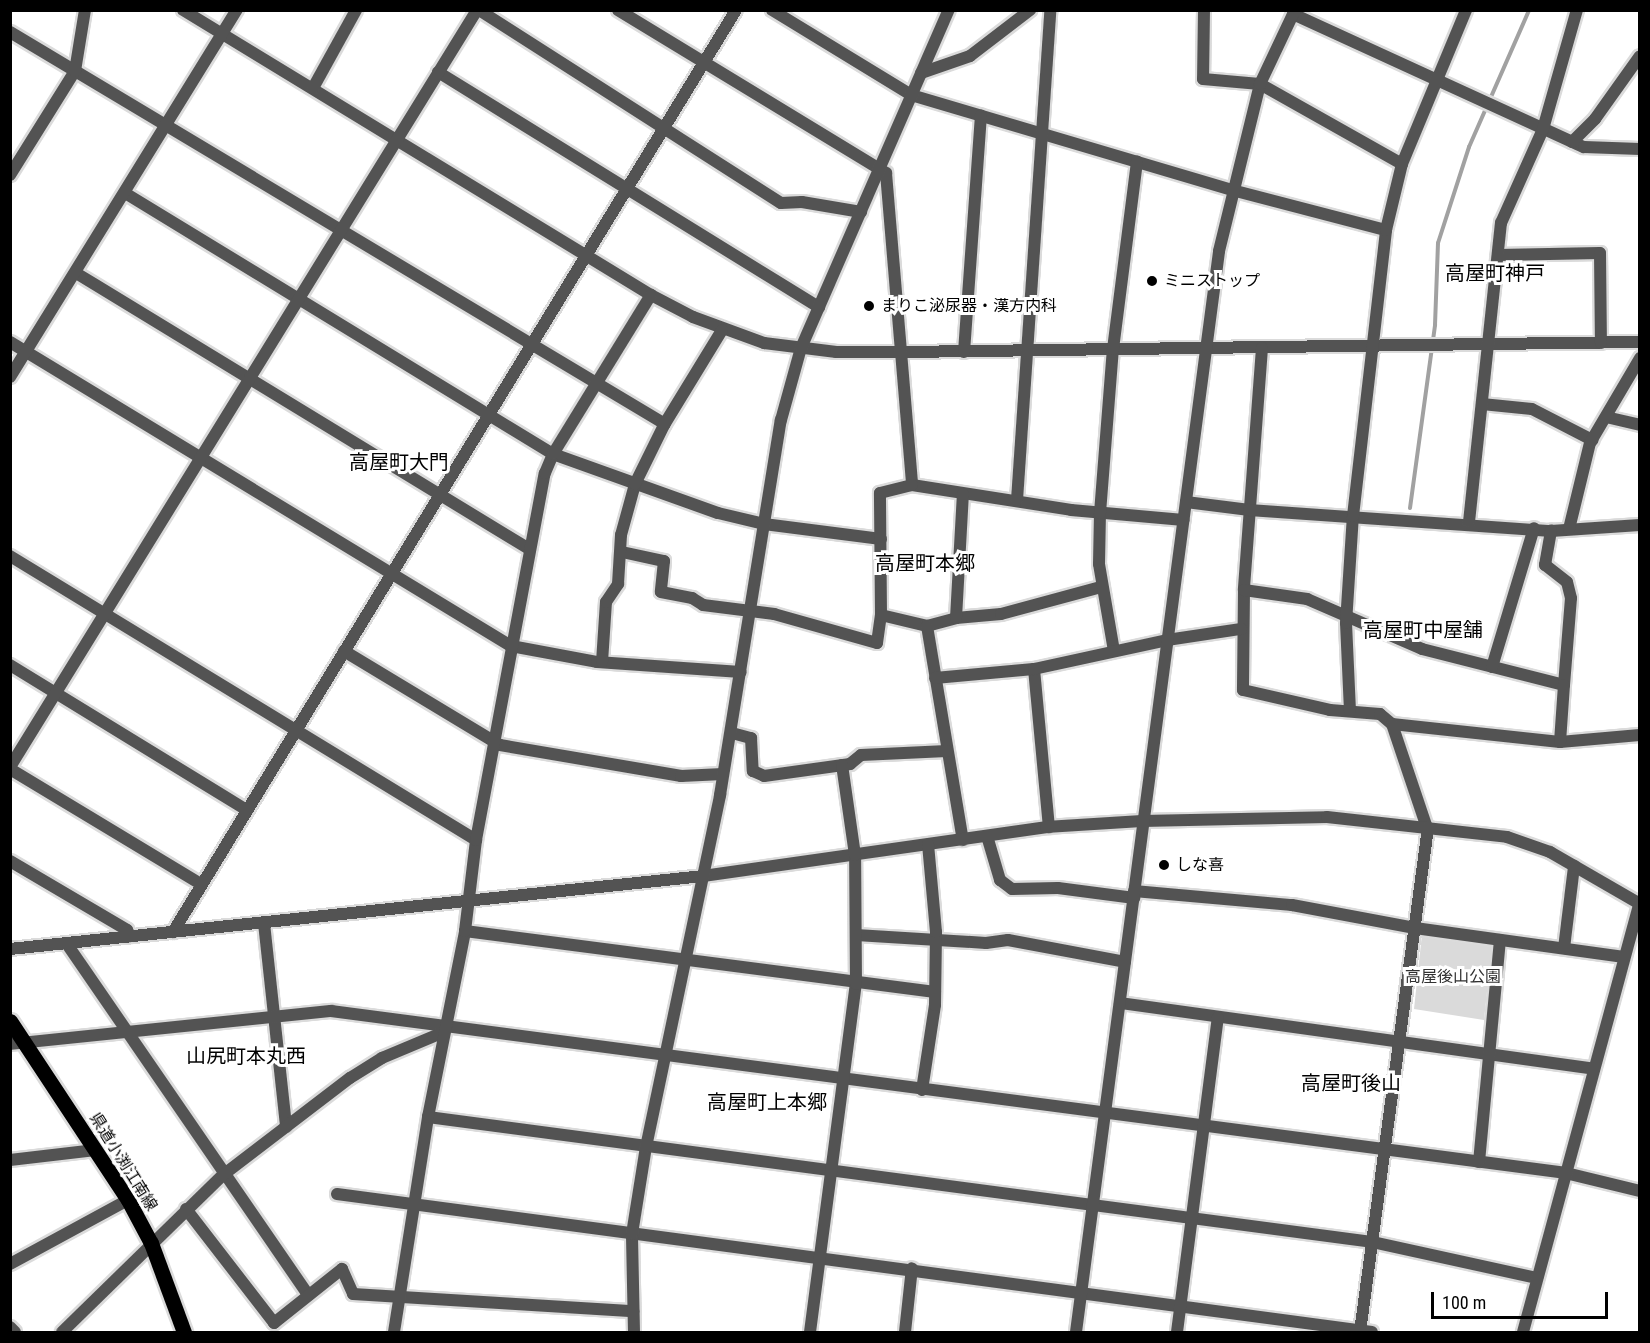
<!DOCTYPE html>
<html>
<head>
<meta charset="utf-8">
<style>
	body { margin:0 }
	#map { position:relative; width:1650px; height:1343px; overflow:hidden; background:#fff; font-family:"Roboto Condensed","Noto Sans JP",sans-serif }
	div>[style] { position:absolute }
	.green>* { inset:0; background:#dadada }
	.stream>* { height:4px; margin:-2px; padding:0 2px; transform-origin:2px; border-radius:2px; background:#a1a1a1 }
	.roads { filter:drop-shadow(2px 0 #dbdbdb) drop-shadow(-2px 0 #dbdbdb) drop-shadow(0 2px #dbdbdb) drop-shadow(0 -2px #dbdbdb) }
	.minor>* { height:12px; margin:-6px; padding:0 6px; transform-origin:6px; border-radius:6px; background:#535353 }
	.major>* { height:15px; margin:-7.5px; padding:0 7.5px; transform-origin:7.5px; border-radius:7.5px; background:#000 }
	.dots>* { width:16px; height:16px; translate:-50% -50%; box-sizing:border-box; border:3px solid #fff; border-radius:50% }
	span { translate:-50% -50%; white-space:nowrap; text-align:center; line-height:1.15; -webkit-text-stroke:6px #fff; paint-order:stroke }
	.poi-label { font-size:16px; color:#000 }
	.left { translate:0 -50%; text-align:left }
	.park-label { font-size:16px; color:#313131 }
	.street-label { font-size:16px; color:#000 }
	.quarter-label { font-size:20px; color:#000 }
	.frame { position:absolute; inset:0; border:12px solid #000; pointer-events:none }
	.scale { position:absolute; left:1431px; top:1292px; width:177px; height:27px; box-sizing:border-box; border:3px solid #000; border-top:0; padding-left:8px; font-size:18px; line-height:21px; white-space:nowrap; color:#000; -webkit-text-stroke:4px #fff; paint-order:stroke }
</style>
</head>
<body>
<div id="map">
	<div class="green">
		<div style="clip-path:polygon(1422px 934px,1492px 945px,1484px 1020px,1414px 1009px)"></div>
	</div>
	<div class="stream">
		<div style="left:1410px;top:508px;width:185px;rotate:-82.2deg"></div>
		<div style="left:1435px;top:325px;width:82px;rotate:-87.9deg"></div>
		<div style="left:1438px;top:243px;width:101px;rotate:-72.1deg"></div>
		<div style="left:1469px;top:147px;width:150px;rotate:-66.3deg"></div>
	</div>
	<div class="roads">
		<div class="minor">
			<div style="left:183px;top:10px;width:548px;rotate:31.34deg"></div>
			<div style="left:651px;top:295px;width:47px;rotate:27.6deg"></div>
			<div style="left:693px;top:317px;width:76px;rotate:20.1deg"></div>
			<div style="left:764px;top:343px;width:73px;rotate:7.1deg"></div>
			<div style="left:836px;top:352px;width:67px"></div>
			<div style="left:903px;top:352px;width:737px;rotate:-0.78deg"></div>
			<div style="left:479px;top:10px;width:358px;rotate:32.6deg"></div>
			<div style="left:781px;top:203px;width:21px;rotate:-3deg"></div>
			<div style="left:802px;top:202px;width:60px;rotate:9.6deg"></div>
			<div style="left:618px;top:10px;width:314px;rotate:31.3deg"></div>
			<div style="left:886px;top:173px;width:313px;rotate:85.2deg"></div>
			<div style="left:912px;top:485px;width:161px;rotate:8.9deg"></div>
			<div style="left:1071px;top:510px;width:113px;rotate:5.1deg"></div>
			<div style="left:772px;top:10px;width:163px;rotate:31.4deg"></div>
			<div style="left:911px;top:95px;width:335px;rotate:16.5deg"></div>
			<div style="left:1232px;top:190px;width:159px;rotate:14.6deg"></div>
			<div style="left:1204px;top:10px;width:69px;rotate:90.8deg"></div>
			<div style="left:1203px;top:79px;width:57px;rotate:5deg"></div>
			<div style="left:1260px;top:84px;width:163px;rotate:29.4deg"></div>
			<div style="left:1293px;top:14px;width:320px;rotate:24.6deg"></div>
			<div style="left:1584px;top:147px;width:56px;rotate:2deg"></div>
			<div style="left:10px;top:32px;width:763px;rotate:30.9deg"></div>
			<div style="left:438px;top:72px;width:448px;rotate:31.7deg"></div>
			<div style="left:921px;top:73px;width:52px;rotate:-19.1deg"></div>
			<div style="left:970px;top:56px;width:76px;rotate:-37.5deg"></div>
			<div style="left:313px;top:88px;width:89px;rotate:-61.1deg"></div>
			<div style="left:1572px;top:142px;width:33px;rotate:-45deg"></div>
			<div style="left:1595px;top:119px;width:77px;rotate:-54.5deg"></div>
			<div style="left:10px;top:175px;width:123px;rotate:-58deg"></div>
			<div style="left:75px;top:71px;width:62px;rotate:-80.7deg"></div>
			<div style="left:125px;top:193px;width:501px;rotate:31.38deg"></div>
			<div style="left:553px;top:454px;width:175px;rotate:19.7deg"></div>
			<div style="left:718px;top:513px;width:47px;rotate:13.4deg"></div>
			<div style="left:764px;top:524px;width:118px;rotate:7.3deg"></div>
			<div style="left:1498px;top:255px;width:102px;rotate:-1.1deg"></div>
			<div style="left:1600px;top:253px;width:90px;rotate:89.4deg"></div>
			<div style="left:76px;top:273px;width:530px;rotate:31.35deg"></div>
			<div style="left:10px;top:342px;width:586px;rotate:31.25deg"></div>
			<div style="left:511px;top:646px;width:87px;rotate:10.5deg"></div>
			<div style="left:597px;top:662px;width:144px;rotate:4deg"></div>
			<div style="left:1262px;top:348px;width:243px;rotate:94.3deg"></div>
			<div style="left:1244px;top:590px;width:100px;rotate:90.6deg"></div>
			<div style="left:1243px;top:690px;width:89px;rotate:12.9deg"></div>
			<div style="left:1330px;top:710px;width:50px;rotate:4.6deg"></div>
			<div style="left:1380px;top:714px;width:16px;rotate:40deg"></div>
			<div style="left:1392px;top:724px;width:169px;rotate:6.1deg"></div>
			<div style="left:1560px;top:742px;width:80px;rotate:-5deg"></div>
			<div style="left:964px;top:352px;width:237px;rotate:-85.9deg"></div>
			<div style="left:10px;top:377px;width:432px;rotate:-58.3deg"></div>
			<div style="left:1482px;top:404px;width:50px;rotate:5.7deg"></div>
			<div style="left:1532px;top:409px;width:68px;rotate:27.3deg"></div>
			<div style="left:1606px;top:417px;width:35px;rotate:13deg"></div>
			<div style="left:1017px;top:500px;width:491px;rotate:-86.1deg"></div>
			<div style="left:1186px;top:502px;width:64px;rotate:7.2deg"></div>
			<div style="left:1249px;top:510px;width:303px;rotate:4deg"></div>
			<div style="left:1551px;top:531px;width:89px;rotate:-3.9deg"></div>
			<div style="left:1469px;top:522px;width:301px;rotate:-83.9deg"></div>
			<div style="left:1501px;top:223px;width:103px;rotate:-65.9deg"></div>
			<div style="left:1543px;top:129px;width:124px;rotate:-74.1deg"></div>
			<div style="left:1569px;top:529px;width:89px;rotate:-76.3deg"></div>
			<div style="left:1590px;top:443px;width:99px;rotate:-59.5deg"></div>
			<div style="left:622px;top:552px;width:43px;rotate:12.1deg"></div>
			<div style="left:664px;top:561px;width:31px;rotate:96deg"></div>
			<div style="left:661px;top:592px;width:32px;rotate:11deg"></div>
			<div style="left:692px;top:598px;width:13px;rotate:32deg"></div>
			<div style="left:703px;top:605px;width:72px;rotate:7.2deg"></div>
			<div style="left:774px;top:614px;width:107px;rotate:15.7deg"></div>
			<div style="left:877px;top:643px;width:28px;rotate:-82deg"></div>
			<div style="left:881px;top:615px;width:122px;rotate:-90.5deg"></div>
			<div style="left:880px;top:493px;width:33px;rotate:-14deg"></div>
			<div style="left:10px;top:556px;width:546px;rotate:31.36deg"></div>
			<div style="left:1244px;top:590px;width:64px;rotate:8.1deg"></div>
			<div style="left:1307px;top:599px;width:125px;rotate:23.5deg"></div>
			<div style="left:1422px;top:649px;width:146px;rotate:14.2deg"></div>
			<div style="left:1564px;top:685px;width:87px;rotate:-85.4deg"></div>
			<div style="left:1571px;top:598px;width:16px;rotate:-104deg"></div>
			<div style="left:1567px;top:582px;width:28px;rotate:-142deg"></div>
			<div style="left:1545px;top:565px;width:35px;rotate:-80deg"></div>
			<div style="left:881px;top:615px;width:47px;rotate:13.4deg"></div>
			<div style="left:927px;top:626px;width:30px;rotate:-15deg"></div>
			<div style="left:956px;top:618px;width:45px;rotate:-5.1deg"></div>
			<div style="left:1001px;top:614px;width:104px;rotate:-15.1deg"></div>
			<div style="left:956px;top:618px;width:124px;rotate:-86.8deg"></div>
			<div style="left:927px;top:626px;width:217px;rotate:80.5deg"></div>
			<div style="left:344px;top:651px;width:182px;rotate:31.1deg"></div>
			<div style="left:500px;top:745px;width:184px;rotate:9.7deg"></div>
			<div style="left:681px;top:776px;width:42px;rotate:-2.7deg"></div>
			<div style="left:1114px;top:651px;width:88px;rotate:-99.8deg"></div>
			<div style="left:1099px;top:564px;width:51px;rotate:-88.9deg"></div>
			<div style="left:1100px;top:513px;width:165px;rotate:-85.5deg"></div>
			<div style="left:1113px;top:349px;width:189px;rotate:-82.7deg"></div>
			<div style="left:602px;top:662px;width:60px;rotate:-86.2deg"></div>
			<div style="left:606px;top:602px;width:22px;rotate:-56deg"></div>
			<div style="left:618px;top:584px;width:49px;rotate:-86.5deg"></div>
			<div style="left:621px;top:535px;width:53px;rotate:-74.6deg"></div>
			<div style="left:635px;top:484px;width:66px;rotate:-63.8deg"></div>
			<div style="left:664px;top:425px;width:111px;rotate:-58.6deg"></div>
			<div style="left:10px;top:665px;width:278px;rotate:31.5deg"></div>
			<div style="left:1492px;top:667px;width:145px;rotate:-73.2deg"></div>
			<div style="left:1034px;top:669px;width:159px;rotate:84.6deg"></div>
			<div style="left:935px;top:678px;width:99px;rotate:-5.2deg"></div>
			<div style="left:1034px;top:669px;width:136px;rotate:-12.3deg"></div>
			<div style="left:1167px;top:640px;width:75px;rotate:-8.5deg"></div>
			<div style="left:1350px;top:711px;width:88px;rotate:-92.6deg"></div>
			<div style="left:1346px;top:623px;width:107px;rotate:-86.3deg"></div>
			<div style="left:1353px;top:516px;width:288px;rotate:-83.4deg"></div>
			<div style="left:1386px;top:230px;width:68px;rotate:-76.4deg"></div>
			<div style="left:1402px;top:164px;width:167px;rotate:-67.4deg"></div>
			<div style="left:1392px;top:724px;width:110px;rotate:71.4deg"></div>
			<div style="left:732px;top:733px;width:20px;rotate:15deg"></div>
			<div style="left:751px;top:738px;width:33px;rotate:87deg"></div>
			<div style="left:753px;top:771px;width:12px;rotate:24deg"></div>
			<div style="left:764px;top:776px;width:87px;rotate:-7.9deg"></div>
			<div style="left:850px;top:764px;width:14px;rotate:-39deg"></div>
			<div style="left:861px;top:755px;width:86px;rotate:-2.7deg"></div>
			<div style="left:1560px;top:742px;width:57px;rotate:-86deg"></div>
			<div style="left:10px;top:767px;width:889px;rotate:-58.33deg"></div>
			<div style="left:10px;top:769px;width:223px;rotate:31.1deg"></div>
			<div style="left:987px;top:836px;width:46px;rotate:73.5deg"></div>
			<div style="left:1000px;top:880px;width:15px;rotate:37deg"></div>
			<div style="left:1012px;top:889px;width:46px;rotate:-1.2deg"></div>
			<div style="left:1058px;top:888px;width:77px;rotate:7.5deg"></div>
			<div style="left:10px;top:861px;width:136px;rotate:30.5deg"></div>
			<div style="left:127px;top:930px;width:7px;rotate:63deg"></div>
			<div style="left:1134px;top:891px;width:159px;rotate:5.1deg"></div>
			<div style="left:1292px;top:905px;width:125px;rotate:10.6deg"></div>
			<div style="left:1415px;top:928px;width:211px;rotate:7.9deg"></div>
			<div style="left:264px;top:923px;width:205px;rotate:83.8deg"></div>
			<div style="left:465px;top:931px;width:474px;rotate:7.4deg"></div>
			<div style="left:173px;top:932px;width:1080px;rotate:-58.59deg"></div>
			<div style="left:856px;top:935px;width:130px;rotate:3.5deg"></div>
			<div style="left:986px;top:943px;width:22px;rotate:-8deg"></div>
			<div style="left:1008px;top:940px;width:119px;rotate:10.6deg"></div>
			<div style="left:67px;top:944px;width:426px;rotate:55.5deg"></div>
			<div style="left:1564px;top:948px;width:83px;rotate:-83deg"></div>
			<div style="left:10px;top:949px;width:697px;rotate:-6.01deg"></div>
			<div style="left:703px;top:876px;width:346px;rotate:-8.1deg"></div>
			<div style="left:1046px;top:827px;width:96px;rotate:-3.6deg"></div>
			<div style="left:1142px;top:821px;width:185px;rotate:-1.2deg"></div>
			<div style="left:1327px;top:817px;width:181px;rotate:6.3deg"></div>
			<div style="left:1507px;top:837px;width:46px;rotate:19.2deg"></div>
			<div style="left:1550px;top:852px;width:104px;rotate:30deg"></div>
			<div style="left:1120px;top:1003px;width:478px;rotate:7.9deg"></div>
			<div style="left:10px;top:1044px;width:323px;rotate:-5.9deg"></div>
			<div style="left:331px;top:1011px;width:1246px;rotate:7.47deg"></div>
			<div style="left:1566px;top:1173px;width:76px;rotate:13.7deg"></div>
			<div style="left:922px;top:1090px;width:86px;rotate:-81.3deg"></div>
			<div style="left:935px;top:1005px;width:73px;rotate:-89.2deg"></div>
			<div style="left:936px;top:932px;width:88px;rotate:-95.2deg"></div>
			<div style="left:428px;top:1117px;width:952px;rotate:7.54deg"></div>
			<div style="left:1372px;top:1242px;width:169px;rotate:12.3deg"></div>
			<div style="left:10px;top:1160px;width:86px;rotate:-6.7deg"></div>
			<div style="left:1479px;top:1162px;width:223px;rotate:-84.6deg"></div>
			<div style="left:337px;top:1194px;width:1044px;rotate:7.59deg"></div>
			<div style="left:186px;top:1209px;width:144px;rotate:52.3deg"></div>
			<div style="left:274px;top:1323px;width:87px;rotate:-38.5deg"></div>
			<div style="left:342px;top:1269px;width:27px;rotate:66deg"></div>
			<div style="left:353px;top:1294px;width:281px;rotate:3.5deg"></div>
			<div style="left:10px;top:1264px;width:134px;rotate:-28.5deg"></div>
			<div style="left:10px;top:1327px;width:7px;rotate:45deg"></div>
			<div style="left:62px;top:1332px;width:225px;rotate:-44.3deg"></div>
			<div style="left:223px;top:1175px;width:160px;rotate:-37.4deg"></div>
			<div style="left:350px;top:1078px;width:38px;rotate:-32deg"></div>
			<div style="left:382px;top:1058px;width:67px;rotate:-22.8deg"></div>
			<div style="left:394px;top:1332px;width:218px;rotate:-81deg"></div>
			<div style="left:428px;top:1117px;width:190px;rotate:-78.7deg"></div>
			<div style="left:465px;top:931px;width:92px;rotate:-83.1deg"></div>
			<div style="left:476px;top:840px;width:373px;rotate:-79.4deg"></div>
			<div style="left:545px;top:473px;width:21px;rotate:-67deg"></div>
			<div style="left:553px;top:454px;width:187px;rotate:-58.4deg"></div>
			<div style="left:634px;top:1332px;width:98px;rotate:-91.2deg"></div>
			<div style="left:632px;top:1234px;width:88px;rotate:-80.9deg"></div>
			<div style="left:646px;top:1147px;width:360px;rotate:-78.1deg"></div>
			<div style="left:720px;top:795px;width:380px;rotate:-80.8deg"></div>
			<div style="left:781px;top:420px;width:75px;rotate:-74.5deg"></div>
			<div style="left:801px;top:348px;width:369px;rotate:-66.4deg"></div>
			<div style="left:810px;top:1332px;width:351px;rotate:-82.5deg"></div>
			<div style="left:856px;top:984px;width:129px;rotate:-90.4deg"></div>
			<div style="left:855px;top:855px;width:91px;rotate:-98.2deg"></div>
			<div style="left:905px;top:1332px;width:64px;rotate:-83.8deg"></div>
			<div style="left:1076px;top:1332px;width:1090px;rotate:-82.46deg"></div>
			<div style="left:1219px;top:251px;width:172px;rotate:-76.2deg"></div>
			<div style="left:1260px;top:84px;width:82px;rotate:-64.7deg"></div>
			<div style="left:1177px;top:1332px;width:317px;rotate:-82.6deg"></div>
			<div style="left:1360px;top:1332px;width:509px;rotate:-82.32deg"></div>
			<div style="left:1523px;top:1332px;width:446px;rotate:-74.8deg"></div>
		</div>
		<div class="major">
			<div style="left:10px;top:1021px;width:214px;rotate:56.6deg"></div>
			<div style="left:128px;top:1200px;width:49px;rotate:61.9deg"></div>
			<div style="left:151px;top:1243px;width:95px;rotate:69.7deg"></div>
		</div>
	</div>
	<div class="dots">
		<div style="left:1152px;top:281px;background:#000"></div>
		<div style="left:869px;top:306px;background:#000"></div>
		<div style="left:1164px;top:865px;background:#000"></div>
	</div>
	<div class="poi-label">
		<span class="left" style="left:1164px;top:281px">ミニストップ</span>
		<span class="left" style="left:881px;top:306px">まりこ泌尿器・漢方内科</span>
		<span class="left" style="left:1176px;top:865px">しな喜</span>
	</div>
	<div class="park-label">
		<span style="left:1453px;top:977px">高屋後山公園</span>
	</div>
	<div class="street-label">
		<span style="left:123px;top:1162px;rotate:58deg">県道小渕江南線</span>
	</div>
	<div class="quarter-label">
		<span style="left:1495px;top:273px">高屋町神戸</span>
		<span style="left:399px;top:462px">高屋町大門</span>
		<span style="left:925px;top:563px">高屋町本郷</span>
		<span style="left:1423px;top:630px">高屋町中屋舗</span>
		<span style="left:246px;top:1056px">山尻町本丸西</span>
		<span style="left:1351px;top:1083px">高屋町後山</span>
		<span style="left:767px;top:1102px">高屋町上本郷</span>
	</div>
	<div class="frame"></div>
	<div class="scale">100 m</div>
</div>
</body>
</html>
